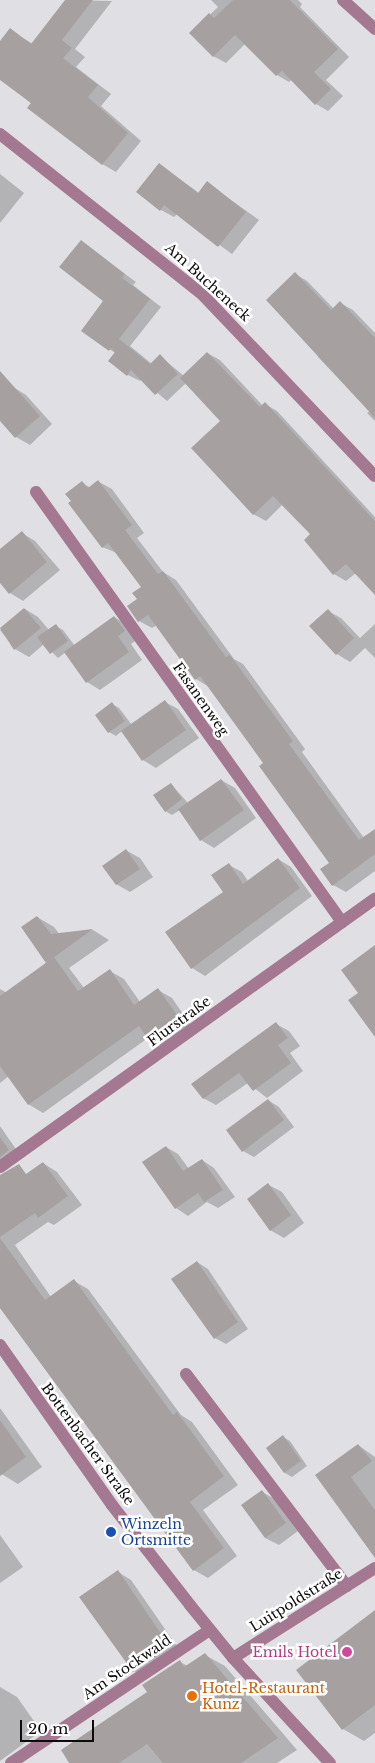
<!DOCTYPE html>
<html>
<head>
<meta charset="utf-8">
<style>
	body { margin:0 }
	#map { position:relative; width:375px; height:1763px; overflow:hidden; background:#e0e0e4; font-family:"Libre Baskerville",serif }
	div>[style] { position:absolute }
	.shadow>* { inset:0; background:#0003 }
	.building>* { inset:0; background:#a6a1a0 }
	.lane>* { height:12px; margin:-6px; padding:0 6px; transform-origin:6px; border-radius:6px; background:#a37890 }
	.street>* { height:12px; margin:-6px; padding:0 6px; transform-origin:6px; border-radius:6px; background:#a37890 }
	.dots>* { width:14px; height:14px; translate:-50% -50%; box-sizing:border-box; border:2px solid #fff; border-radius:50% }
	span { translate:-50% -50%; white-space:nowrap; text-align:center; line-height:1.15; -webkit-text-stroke:5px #fff; paint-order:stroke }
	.street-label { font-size:14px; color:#0c0c0d }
	.transit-label { font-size:14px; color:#164399 }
	.left { translate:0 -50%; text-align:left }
	.hotel-label { font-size:14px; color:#b23c85 }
	.right { translate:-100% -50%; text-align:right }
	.food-label { font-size:14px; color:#c56008 }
	.scale { position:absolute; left:20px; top:1720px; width:74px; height:22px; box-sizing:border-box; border:2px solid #0c0c0d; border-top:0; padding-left:6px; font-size:15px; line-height:18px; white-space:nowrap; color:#0c0c0d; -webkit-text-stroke:4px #fff; paint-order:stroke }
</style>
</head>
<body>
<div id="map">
	<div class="shadow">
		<div style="clip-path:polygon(67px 0,112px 1px,75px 49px,85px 57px,76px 67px,111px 94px,101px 106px,141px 141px,116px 172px,102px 164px,0 77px,0 43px,10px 30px,33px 44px)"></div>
		<div style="clip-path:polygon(211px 0,298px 0,302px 4px,300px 7px,349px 57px,326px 80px,343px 96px,328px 111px,316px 104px,292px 79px,289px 82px,277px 75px,246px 43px,226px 63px,213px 56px,191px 33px,218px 7px)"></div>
		<div style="clip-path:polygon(159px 164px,199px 193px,207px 183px,259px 220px,232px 254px,177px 214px,174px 217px,161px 210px)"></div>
		<div style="clip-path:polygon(0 174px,24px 193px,0 223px)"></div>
		<div style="clip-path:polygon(81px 242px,136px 282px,133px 285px,161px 307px,130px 346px,152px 364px,160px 356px,184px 376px,207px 353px,220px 360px,263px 406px,265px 404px,277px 411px,375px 517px,375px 593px,356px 573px,346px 581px,334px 574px,305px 540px,312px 534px,283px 504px,266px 521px,253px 514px,222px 421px,186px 383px,167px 401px,141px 379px,140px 381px,128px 375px,115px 353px,83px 331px,104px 301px)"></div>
		<div style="clip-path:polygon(295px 274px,307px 281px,334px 309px,340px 303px,353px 310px,375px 333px,375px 421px,367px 413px,370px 411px,318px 357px)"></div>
		<div style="clip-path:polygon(13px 387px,26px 395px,52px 424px,30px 445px,16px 437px,0 419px,0 398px)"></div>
		<div style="clip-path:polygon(99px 482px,112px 489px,144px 533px,137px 538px,163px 572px,176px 580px,234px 659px,243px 664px,305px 749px,302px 752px,364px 838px,375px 831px,375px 871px,346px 892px,333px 885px,330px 863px,265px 763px,209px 687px,196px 679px,157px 625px,152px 628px,139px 621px,139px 600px,143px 587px,117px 553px,102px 547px,82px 483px,91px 488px)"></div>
		<div style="clip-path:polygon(22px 533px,35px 541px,60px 570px,23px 601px,10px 593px,0 581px,0 551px)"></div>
		<div style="clip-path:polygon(25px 609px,38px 617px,49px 630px,56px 626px,63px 630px,75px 646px,114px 617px,128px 625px,138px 639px,131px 644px,142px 660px,100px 690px,87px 682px,66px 652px,58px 658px,44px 644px,29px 657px,15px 649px,0 630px)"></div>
		<div style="clip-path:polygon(328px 611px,341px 618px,360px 638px,375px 624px,375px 658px,365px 648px,350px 662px,337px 654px)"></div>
		<div style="clip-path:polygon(165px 702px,178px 709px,199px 738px,156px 768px,143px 760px,122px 731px,116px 736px,109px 732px,112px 704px,119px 708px,132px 725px)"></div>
		<div style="clip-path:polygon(221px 780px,235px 788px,256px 818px,214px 848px,201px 840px,180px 810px,172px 815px,165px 811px,171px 784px,188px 803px)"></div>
		<div style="clip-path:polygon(127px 851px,140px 858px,153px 877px,130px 892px,116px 884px)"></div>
		<div style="clip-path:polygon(278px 859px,291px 867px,312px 896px,205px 976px,192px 968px,167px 932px,225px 892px,229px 865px,242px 872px,248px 881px)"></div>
		<div style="clip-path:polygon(37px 917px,54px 927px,60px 935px,93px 930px,109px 940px,69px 968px,84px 988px,110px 971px,124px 979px,140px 1002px,158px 990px,172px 998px,192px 1027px,163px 1047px,148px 1038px,43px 1113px,28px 1104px,9px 1076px,0 1083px,0 989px,7px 993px,48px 963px)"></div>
		<div style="clip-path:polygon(276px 1024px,289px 1031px,300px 1046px,290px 1053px,303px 1071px,267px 1098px,248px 1083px,216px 1105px,203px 1098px)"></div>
		<div style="clip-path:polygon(268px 1100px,279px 1107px,294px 1127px,254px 1157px,243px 1151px)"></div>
		<div style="clip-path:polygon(0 1126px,20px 1155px,0 1168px)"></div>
		<div style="clip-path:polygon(166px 1147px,178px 1154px,189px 1169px,202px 1160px,214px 1168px,235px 1197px,218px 1208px,207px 1202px,188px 1216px,176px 1208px,144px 1162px)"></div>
		<div style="clip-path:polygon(43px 1163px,57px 1172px,82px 1205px,54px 1225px,48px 1222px,15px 1245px,51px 1297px,74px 1281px,88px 1289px,181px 1415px,192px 1422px,238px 1485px,203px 1510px,237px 1556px,208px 1578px,194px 1570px,0 1308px,0 1211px)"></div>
		<div style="clip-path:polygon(269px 1185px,282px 1192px,304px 1223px,284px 1238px,270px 1230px)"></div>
		<div style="clip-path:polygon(197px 1262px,208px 1269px,248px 1329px,226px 1344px,215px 1338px)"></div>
		<div style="clip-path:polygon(0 1408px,42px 1467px,18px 1484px,0 1473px)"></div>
		<div style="clip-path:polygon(283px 1437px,290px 1441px,307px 1466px,292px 1477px,285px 1473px,267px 1448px)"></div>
		<div style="clip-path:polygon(358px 1445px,375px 1457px,375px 1553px,317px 1476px)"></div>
		<div style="clip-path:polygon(262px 1492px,275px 1499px,298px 1531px,279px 1545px,265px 1538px)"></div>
		<div style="clip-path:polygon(0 1535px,23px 1567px,0 1583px)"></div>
		<div style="clip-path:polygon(118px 1572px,131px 1580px,183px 1655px,147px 1679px,134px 1671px)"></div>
		<div style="clip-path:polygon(375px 1611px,375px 1733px,364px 1741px,343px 1729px,298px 1670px)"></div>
		<div style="clip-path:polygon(205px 1655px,225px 1666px,297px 1750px,277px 1763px,71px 1763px,180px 1662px,188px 1666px)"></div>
		<div style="clip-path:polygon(0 1687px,17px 1697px,41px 1731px,0 1761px)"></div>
	</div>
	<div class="building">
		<div style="clip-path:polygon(65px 0,93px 0,62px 40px,72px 48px,63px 58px,98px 85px,88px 97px,128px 133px,102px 165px,27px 108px,31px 103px,0 80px,0 41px,10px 28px,31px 44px)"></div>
		<div style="clip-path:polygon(233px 0,290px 0,338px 49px,314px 72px,331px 89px,315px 105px,282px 71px,276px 76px,235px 35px,213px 57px,189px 33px,209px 13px,214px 18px)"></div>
		<div style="clip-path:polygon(159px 163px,198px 193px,207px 181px,246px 212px,218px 247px,164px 205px,160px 211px,136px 192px)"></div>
		<div style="clip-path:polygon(81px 240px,125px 274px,122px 278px,150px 299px,119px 339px,150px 364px,160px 354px,178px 374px,155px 395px,131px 370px,127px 376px,108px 361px,115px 352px,111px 348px,109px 351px,81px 331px,103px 301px,59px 267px)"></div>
		<div style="clip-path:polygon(295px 272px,331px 310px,340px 301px,375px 338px,375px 418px,266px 300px)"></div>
		<div style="clip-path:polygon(207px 352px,260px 407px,265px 402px,375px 521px,375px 595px,346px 564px,333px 575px,304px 540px,310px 534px,273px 496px,253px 515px,191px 448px,220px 421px,180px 378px)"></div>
		<div style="clip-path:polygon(0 371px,40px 416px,15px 438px,0 421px)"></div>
		<div style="clip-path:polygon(98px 480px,132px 525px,125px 530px,158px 574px,163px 571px,226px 657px,230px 655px,293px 741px,289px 744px,359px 840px,375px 829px,375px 854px,332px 886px,320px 869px,329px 863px,259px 766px,263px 763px,216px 698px,200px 676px,195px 680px,148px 615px,138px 622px,127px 606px,137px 599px,132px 593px,141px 587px,108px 543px,102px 548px,68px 503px,71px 501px,65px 494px,82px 481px,88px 488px)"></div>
		<div style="clip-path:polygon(22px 531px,47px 562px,9px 594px,0 583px,0 549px)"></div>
		<div style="clip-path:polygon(24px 608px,41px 628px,14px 650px,0 628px)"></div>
		<div style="clip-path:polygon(328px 609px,354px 638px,336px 655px,309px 626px)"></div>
		<div style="clip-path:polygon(114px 616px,125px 631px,118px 636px,129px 652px,86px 683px,64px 652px)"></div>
		<div style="clip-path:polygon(56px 624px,68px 641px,50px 654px,37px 637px)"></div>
		<div style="clip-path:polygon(165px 700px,186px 730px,142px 761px,121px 731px)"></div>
		<div style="clip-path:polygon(112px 702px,125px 721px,108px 733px,95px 715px)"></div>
		<div style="clip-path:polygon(221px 779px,244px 810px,200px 841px,178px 809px)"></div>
		<div style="clip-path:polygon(171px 783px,182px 799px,165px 812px,153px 795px)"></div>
		<div style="clip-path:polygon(126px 849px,140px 869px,116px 885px,102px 866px)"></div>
		<div style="clip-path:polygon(278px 858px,300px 888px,191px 969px,165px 932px,223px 892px,211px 875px,229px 863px,243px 884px)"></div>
		<div style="clip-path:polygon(37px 916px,51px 934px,93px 929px,46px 963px,21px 927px)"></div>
		<div style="clip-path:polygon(375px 945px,375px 1037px,348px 1000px,358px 993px,341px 970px)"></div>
		<div style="clip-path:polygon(54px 957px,78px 991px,110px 969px,134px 1005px,158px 988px,179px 1018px,148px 1039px,139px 1026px,28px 1105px,0 1066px,0 996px)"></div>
		<div style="clip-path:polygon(276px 1022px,288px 1038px,278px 1045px,291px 1063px,253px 1091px,239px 1073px,203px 1099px,191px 1084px)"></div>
		<div style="clip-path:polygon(268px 1099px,284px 1120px,242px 1152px,226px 1130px)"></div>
		<div style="clip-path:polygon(0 1137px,9px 1150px,0 1157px)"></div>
		<div style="clip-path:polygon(166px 1146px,183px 1171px,202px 1159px,223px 1190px,204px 1202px,198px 1193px,175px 1209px,142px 1162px)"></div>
		<div style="clip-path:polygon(43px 1162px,68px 1196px,38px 1218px,35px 1213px,0 1237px,0 1175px,19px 1164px,26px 1174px)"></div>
		<div style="clip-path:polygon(268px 1183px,291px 1215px,270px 1231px,247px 1199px)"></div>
		<div style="clip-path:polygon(0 1238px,45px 1300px,74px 1279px,173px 1415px,177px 1412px,224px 1476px,190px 1502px,224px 1548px,193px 1571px,0 1308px)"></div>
		<div style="clip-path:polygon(197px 1261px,238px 1322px,214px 1339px,171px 1279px)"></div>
		<div style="clip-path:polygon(0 1420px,26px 1457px,0 1476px)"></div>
		<div style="clip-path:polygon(283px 1435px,301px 1461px,284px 1473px,266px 1448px)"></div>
		<div style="clip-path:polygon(358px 1444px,372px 1461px,351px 1477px,375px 1510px,375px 1558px,315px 1475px)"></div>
		<div style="clip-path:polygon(262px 1490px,286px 1523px,265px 1538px,241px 1505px)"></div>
		<div style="clip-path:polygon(118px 1570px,170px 1647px,133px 1672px,79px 1597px)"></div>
		<div style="clip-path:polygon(375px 1610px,375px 1705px,342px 1730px,296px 1670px)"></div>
		<div style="clip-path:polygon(205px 1653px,278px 1738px,241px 1763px,163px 1763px,147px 1744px,119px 1763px,69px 1763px,61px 1750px,147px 1692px,142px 1685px,180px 1660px,184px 1667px)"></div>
	</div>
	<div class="lane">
		<div style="left:186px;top:1374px;width:266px;rotate:52.8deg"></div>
	</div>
	<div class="street">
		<div style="left:343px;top:0;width:43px;rotate:42.2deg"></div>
		<div style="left:0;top:134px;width:258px;rotate:38.4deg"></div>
		<div style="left:202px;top:294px;width:251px;rotate:46.5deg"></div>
		<div style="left:36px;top:492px;width:528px;rotate:54.56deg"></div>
		<div style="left:0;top:1167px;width:461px;rotate:-35.6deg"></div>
		<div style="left:0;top:1345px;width:195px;rotate:55deg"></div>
		<div style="left:112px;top:1505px;width:127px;rotate:52deg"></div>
		<div style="left:190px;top:1605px;width:68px;rotate:50.9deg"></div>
		<div style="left:233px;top:1658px;width:143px;rotate:47.3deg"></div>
		<div style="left:233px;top:1658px;width:168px;rotate:-32.4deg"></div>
		<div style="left:11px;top:1763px;width:239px;rotate:-33.8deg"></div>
	</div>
	<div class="dots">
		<div style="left:111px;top:1532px;background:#1a4fb4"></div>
		<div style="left:347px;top:1652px;background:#d1479c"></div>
		<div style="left:192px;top:1696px;background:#e8710a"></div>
	</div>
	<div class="street-label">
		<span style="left:208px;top:282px;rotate:42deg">Am Bucheneck</span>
		<span style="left:201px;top:699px;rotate:55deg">Fasanenweg</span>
		<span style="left:179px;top:1021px;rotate:-36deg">Flurstraße</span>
		<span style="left:88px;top:1444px;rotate:54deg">Bottenbacher Straße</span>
		<span style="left:296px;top:1600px;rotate:-32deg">Luitpoldstraße</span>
		<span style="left:127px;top:1667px;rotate:-34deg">Am Stockwald</span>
	</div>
	<div class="transit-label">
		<span class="left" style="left:121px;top:1532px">Winzeln<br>Ortsmitte</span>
	</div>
	<div class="hotel-label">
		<span class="right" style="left:337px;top:1652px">Emils Hotel</span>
	</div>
	<div class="food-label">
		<span class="left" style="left:202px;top:1696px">Hotel-Restaurant<br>Kunz</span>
	</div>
	<div class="scale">20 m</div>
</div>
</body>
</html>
